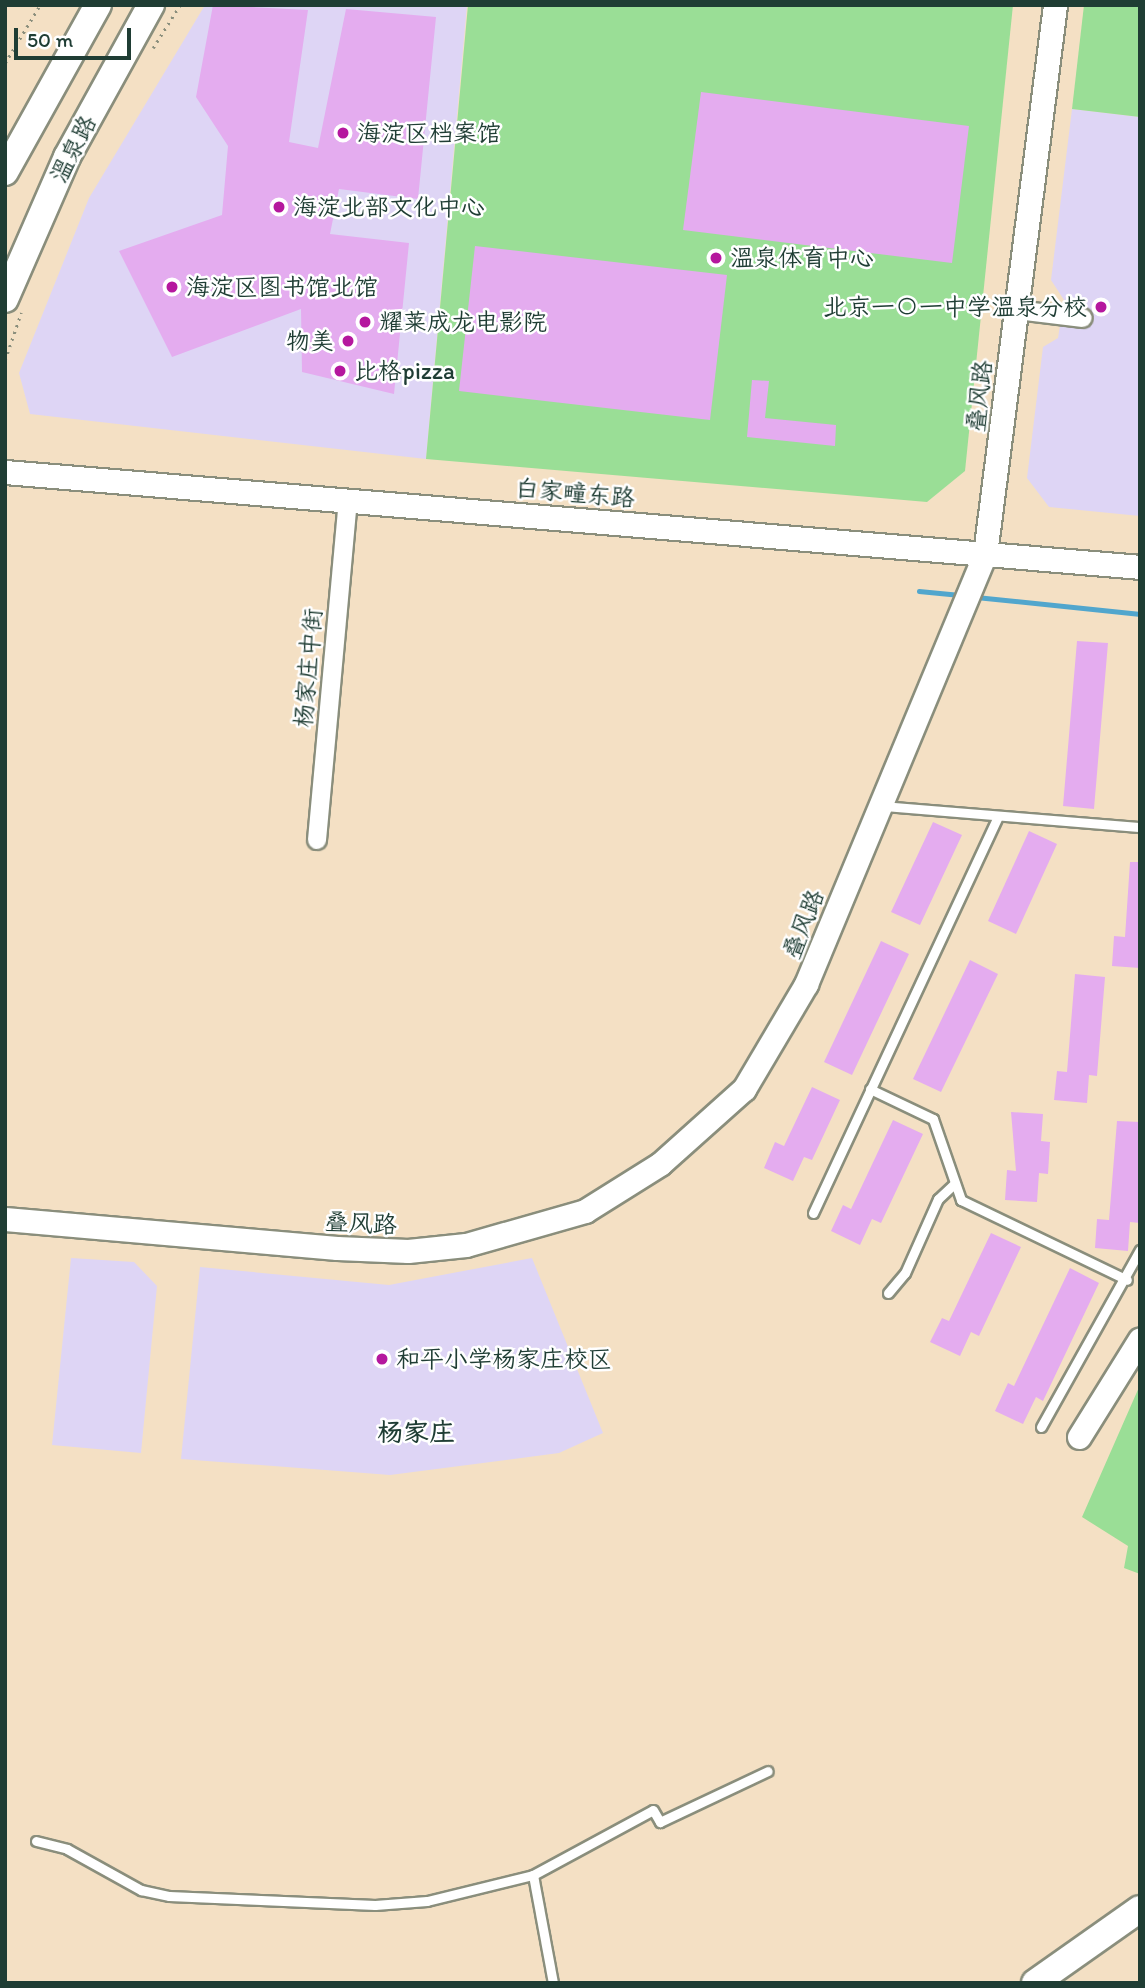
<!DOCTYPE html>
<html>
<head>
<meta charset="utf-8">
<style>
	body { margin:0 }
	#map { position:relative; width:1145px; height:1988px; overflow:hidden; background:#f4e0c4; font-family:Itim,"LXGW WenKai TC",sans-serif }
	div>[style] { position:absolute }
	.built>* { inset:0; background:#ded5f5 }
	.green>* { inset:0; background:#9ade96 }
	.stream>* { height:4.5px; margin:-2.25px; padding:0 2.25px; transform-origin:2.25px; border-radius:2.25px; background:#51a6cd }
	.building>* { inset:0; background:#e4acef }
	.path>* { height:2.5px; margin-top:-1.25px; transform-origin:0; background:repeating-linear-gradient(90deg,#8a8e7c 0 2px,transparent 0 7px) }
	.roads { filter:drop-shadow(2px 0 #8a8e7c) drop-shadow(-2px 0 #8a8e7c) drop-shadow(0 2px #8a8e7c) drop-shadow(0 -2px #8a8e7c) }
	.service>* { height:9px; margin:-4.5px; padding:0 4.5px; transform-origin:4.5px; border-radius:4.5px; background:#fff }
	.minor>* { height:18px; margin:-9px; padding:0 9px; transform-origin:9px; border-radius:9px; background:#fff }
	.tertiary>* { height:23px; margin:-11.5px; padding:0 11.5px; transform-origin:11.5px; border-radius:11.5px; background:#fff }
	.secondary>* { height:26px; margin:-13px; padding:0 13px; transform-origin:13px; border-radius:13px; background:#fff }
	.dots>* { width:19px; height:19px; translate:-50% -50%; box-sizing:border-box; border:4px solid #fff; border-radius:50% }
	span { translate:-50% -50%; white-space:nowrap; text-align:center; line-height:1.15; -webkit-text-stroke:5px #fff; paint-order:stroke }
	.poi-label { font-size:24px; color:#1f3d34 }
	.left { translate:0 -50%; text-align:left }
	.right { translate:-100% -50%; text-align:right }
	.street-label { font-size:24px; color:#1f3d34 }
	.neighbourhood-label { font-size:26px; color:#1f3d34; font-weight:700 }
	.frame { position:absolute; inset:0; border:7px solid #1f3d34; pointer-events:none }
	.scale { position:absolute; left:14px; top:28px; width:117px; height:32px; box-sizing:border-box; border:4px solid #1f3d34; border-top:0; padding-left:9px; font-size:21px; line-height:24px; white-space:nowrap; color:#1f3d34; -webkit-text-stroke:5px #fff; paint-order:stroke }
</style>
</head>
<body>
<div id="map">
	<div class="built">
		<div style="clip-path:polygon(205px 5px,467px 5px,426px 459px,30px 414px,19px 373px,89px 198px)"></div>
		<div style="clip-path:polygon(1072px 109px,1140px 117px,1140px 516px,1049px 507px,1027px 478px,1043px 347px,1058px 338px,1064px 300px,1051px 280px)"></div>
		<div style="clip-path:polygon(71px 1258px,134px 1262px,157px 1286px,141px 1453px,52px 1445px)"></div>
		<div style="clip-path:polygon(532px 1258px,603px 1433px,559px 1453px,390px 1475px,181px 1459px,200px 1267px,389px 1285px)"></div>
	</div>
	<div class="green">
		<div style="clip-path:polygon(468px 5px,1013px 5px,965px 471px,927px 502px,426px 459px)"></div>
		<div style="clip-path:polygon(1084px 5px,1140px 5px,1140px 117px,1072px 109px)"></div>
		<div style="clip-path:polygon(1140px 1385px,1140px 1574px,1124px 1568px,1128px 1546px,1082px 1517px)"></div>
	</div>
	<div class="stream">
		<div style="left:919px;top:591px;width:41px;rotate:5.6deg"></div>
		<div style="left:976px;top:597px;width:165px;rotate:5.9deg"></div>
	</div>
	<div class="building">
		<div style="clip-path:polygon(213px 5px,308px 10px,289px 142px,318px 148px,346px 9px,436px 17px,418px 199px,339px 189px,330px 234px,409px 243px,394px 394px,302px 372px,301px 309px,172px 357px,119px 251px,222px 215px,228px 146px,196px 97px)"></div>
		<div style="clip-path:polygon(701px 92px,969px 126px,952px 263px,683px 230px)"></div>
		<div style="clip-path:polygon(475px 246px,727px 275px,710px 420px,459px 391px)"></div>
		<div style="clip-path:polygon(752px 380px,769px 381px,765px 418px,836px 425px,835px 446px,747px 437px)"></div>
		<div style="clip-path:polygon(1077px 641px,1108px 643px,1094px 809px,1063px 806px)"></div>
		<div style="clip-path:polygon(933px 822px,962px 835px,920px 925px,891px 912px)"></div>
		<div style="clip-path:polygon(1029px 831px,1057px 844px,1016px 934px,988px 921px)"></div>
		<div style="clip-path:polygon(1130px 862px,1140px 862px,1140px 968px,1112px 966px,1114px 936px,1125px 937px)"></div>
		<div style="clip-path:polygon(881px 941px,909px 954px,852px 1075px,824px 1062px)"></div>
		<div style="clip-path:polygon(970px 960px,998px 974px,941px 1092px,913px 1079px)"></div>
		<div style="clip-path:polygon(1075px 974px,1105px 977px,1097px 1076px,1089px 1075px,1087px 1103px,1054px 1100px,1057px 1071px,1067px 1072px)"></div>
		<div style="clip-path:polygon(812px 1087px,840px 1100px,812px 1160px,804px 1157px,793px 1181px,764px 1168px,775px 1142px,784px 1146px)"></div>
		<div style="clip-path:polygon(1011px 1112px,1043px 1114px,1041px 1141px,1050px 1142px,1048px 1174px,1039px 1173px,1037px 1202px,1005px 1200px,1007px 1170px,1016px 1171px)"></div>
		<div style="clip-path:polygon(893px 1120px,923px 1134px,881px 1223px,872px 1219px,860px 1245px,831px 1231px,843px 1205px,851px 1209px)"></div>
		<div style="clip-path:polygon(1117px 1121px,1140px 1122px,1140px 1223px,1130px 1222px,1128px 1251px,1095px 1248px,1097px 1219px,1109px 1220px)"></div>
		<div style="clip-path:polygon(991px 1233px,1021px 1247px,979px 1336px,971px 1332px,960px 1356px,930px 1342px,942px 1318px,949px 1321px)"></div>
		<div style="clip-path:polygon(1070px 1268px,1099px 1283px,1043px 1401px,1036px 1397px,1023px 1424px,995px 1411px,1008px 1383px,1014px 1386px)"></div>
	</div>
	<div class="path">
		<div style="left:153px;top:48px;width:51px;rotate:-57.9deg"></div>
		<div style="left:5px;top:63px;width:68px;rotate:-58.9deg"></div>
		<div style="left:5px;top:360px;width:50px;rotate:-71.2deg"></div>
	</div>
	<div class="roads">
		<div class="service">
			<div style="left:883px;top:806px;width:258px;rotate:4.7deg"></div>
			<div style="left:870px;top:1089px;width:70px;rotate:25.5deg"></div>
			<div style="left:933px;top:1119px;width:86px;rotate:70.9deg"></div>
			<div style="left:961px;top:1200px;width:184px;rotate:25.7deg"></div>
			<div style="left:813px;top:1213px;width:438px;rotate:-65deg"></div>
			<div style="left:888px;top:1293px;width:26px;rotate:-50deg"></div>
			<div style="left:905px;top:1273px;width:81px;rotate:-66deg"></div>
			<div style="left:938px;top:1199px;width:23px;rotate:-43deg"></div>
			<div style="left:1041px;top:1427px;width:203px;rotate:-60.8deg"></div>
			<div style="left:36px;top:1841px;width:32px;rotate:14deg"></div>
			<div style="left:67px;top:1849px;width:85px;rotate:29deg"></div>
			<div style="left:141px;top:1890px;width:29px;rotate:12deg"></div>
			<div style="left:169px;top:1896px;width:206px;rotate:2.5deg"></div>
			<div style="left:375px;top:1905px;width:52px;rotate:-4.4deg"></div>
			<div style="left:427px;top:1901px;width:109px;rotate:-13.8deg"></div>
			<div style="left:533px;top:1875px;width:110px;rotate:79.5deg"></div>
			<div style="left:533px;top:1875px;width:136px;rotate:-28.4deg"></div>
			<div style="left:653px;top:1810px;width:14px;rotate:60deg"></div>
			<div style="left:660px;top:1822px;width:119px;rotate:-25.3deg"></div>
		</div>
		<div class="minor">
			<div style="left:1016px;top:310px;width:67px;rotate:6.8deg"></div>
			<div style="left:317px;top:840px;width:340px;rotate:-84.8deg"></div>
		</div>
		<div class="tertiary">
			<div style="left:5px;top:472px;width:1139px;rotate:4.78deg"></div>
			<div style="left:5px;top:1219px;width:333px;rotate:5deg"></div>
			<div style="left:337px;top:1248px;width:71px;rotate:2.4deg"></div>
			<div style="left:408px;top:1251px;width:58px;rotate:-5.9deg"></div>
			<div style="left:466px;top:1245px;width:124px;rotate:-15.9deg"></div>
			<div style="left:585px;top:1211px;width:89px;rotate:-32.1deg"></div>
			<div style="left:660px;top:1164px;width:113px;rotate:-41.8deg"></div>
			<div style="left:744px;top:1089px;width:122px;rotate:-59.4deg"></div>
			<div style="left:806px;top:984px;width:466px;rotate:-67.4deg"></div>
			<div style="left:985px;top:554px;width:553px;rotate:-82.73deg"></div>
			<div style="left:1079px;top:1437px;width:115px;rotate:-58.1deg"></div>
		</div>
		<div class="secondary">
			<div style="left:5px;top:172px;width:191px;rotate:-60.9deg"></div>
			<div style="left:5px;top:299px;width:155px;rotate:-66.4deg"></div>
			<div style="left:67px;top:157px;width:174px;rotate:-61.1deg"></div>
			<div style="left:1035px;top:1983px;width:128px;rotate:-35.2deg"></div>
		</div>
	</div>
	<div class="dots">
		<div style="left:343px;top:133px;background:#b5179e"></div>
		<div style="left:279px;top:207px;background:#b5179e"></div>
		<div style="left:716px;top:258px;background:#b5179e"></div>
		<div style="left:172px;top:287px;background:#b5179e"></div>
		<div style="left:1101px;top:307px;background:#b5179e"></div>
		<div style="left:365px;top:322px;background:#b5179e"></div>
		<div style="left:348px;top:341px;background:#b5179e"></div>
		<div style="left:340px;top:371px;background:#b5179e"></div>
		<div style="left:382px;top:1359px;background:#b5179e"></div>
	</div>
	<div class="poi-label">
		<span class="left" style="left:357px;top:133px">海淀区档案馆</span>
		<span class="left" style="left:293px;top:207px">海淀北部文化中心</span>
		<span class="left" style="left:730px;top:258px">温泉体育中心</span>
		<span class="left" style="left:186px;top:287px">海淀区图书馆北馆</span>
		<span class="right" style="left:1087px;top:307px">北京一〇一中学温泉分校</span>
		<span class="left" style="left:379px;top:322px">耀莱成龙电影院</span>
		<span class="right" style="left:334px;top:341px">物美</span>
		<span class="left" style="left:354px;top:371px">比格pizza</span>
		<span class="left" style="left:396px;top:1359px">和平小学杨家庄校区</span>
	</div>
	<div class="street-label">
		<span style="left:73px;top:149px;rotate:-63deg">温泉路</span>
		<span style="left:979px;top:396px;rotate:-83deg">叠风路</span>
		<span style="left:575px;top:493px;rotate:5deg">白家疃东路</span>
		<span style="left:308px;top:668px;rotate:-85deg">杨家庄中街</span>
		<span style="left:803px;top:924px;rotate:-68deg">叠风路</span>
		<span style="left:361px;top:1223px;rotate:3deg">叠风路</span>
	</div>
	<div class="neighbourhood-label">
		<span style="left:416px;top:1433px">杨家庄</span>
	</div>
	<div class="frame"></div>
	<div class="scale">50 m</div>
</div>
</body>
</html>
